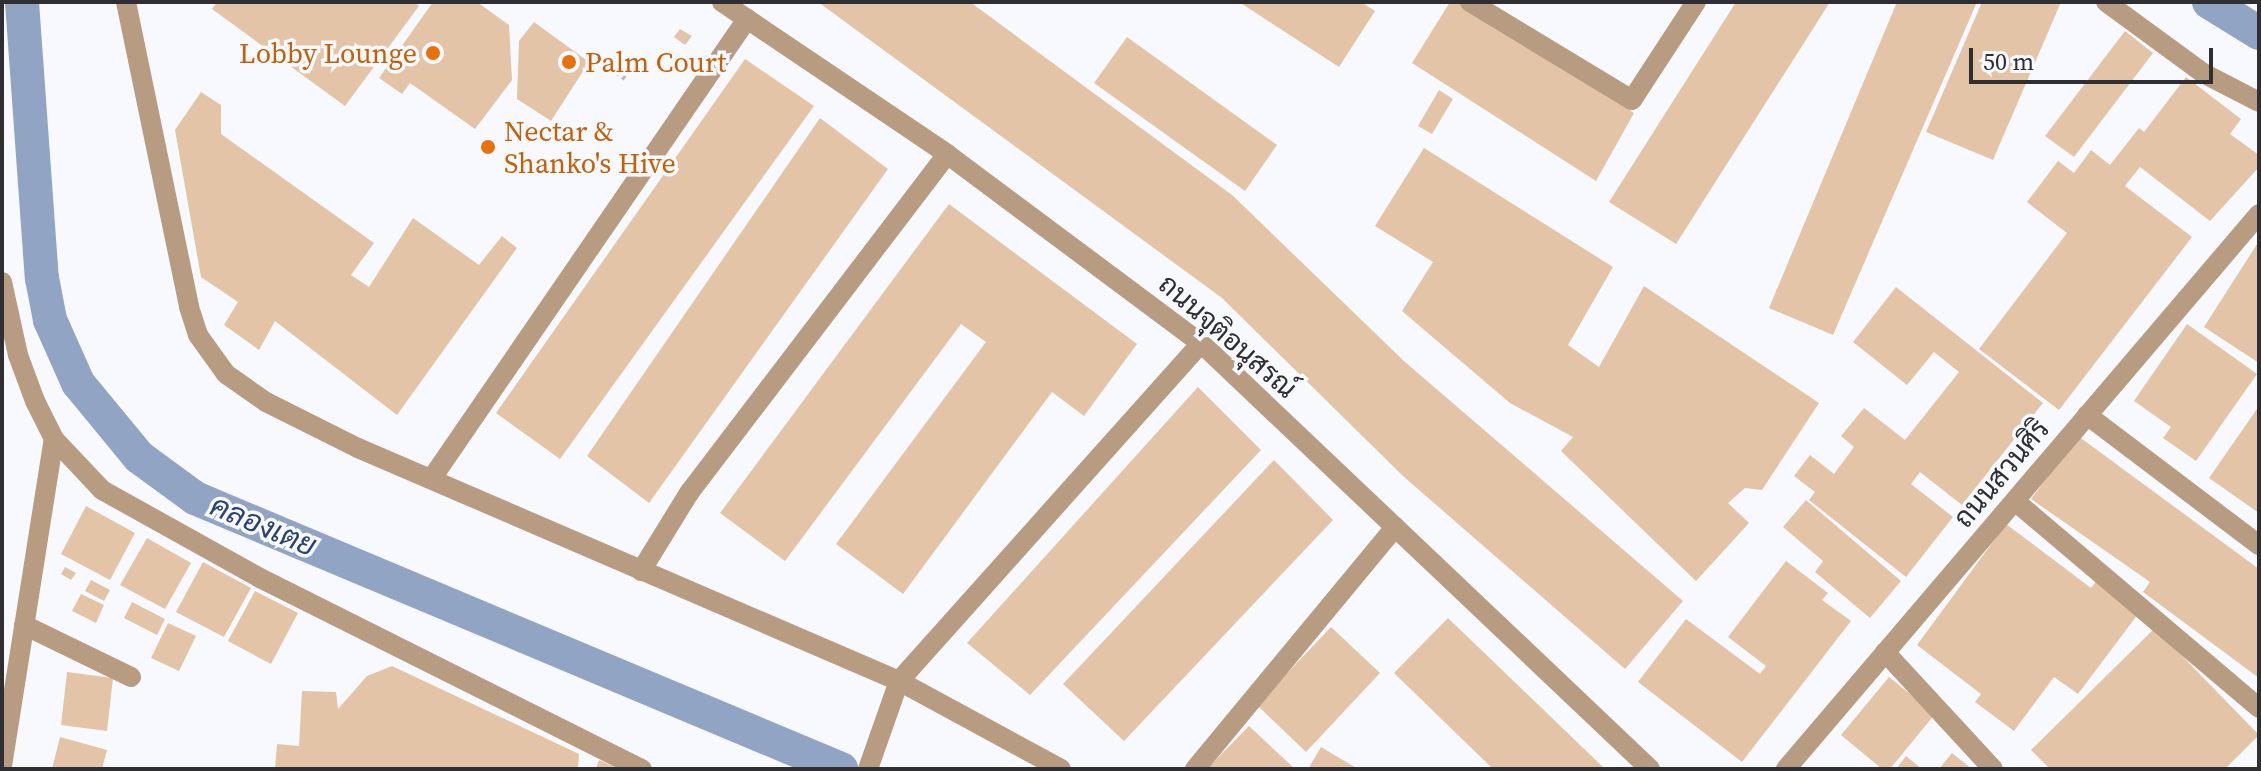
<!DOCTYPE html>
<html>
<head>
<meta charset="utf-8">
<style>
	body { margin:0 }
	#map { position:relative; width:2261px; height:771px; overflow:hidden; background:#f8f9fe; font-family:"Source Serif 4",Sarabun,serif }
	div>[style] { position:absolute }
	.canal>* { height:34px; margin:-17px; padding:0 17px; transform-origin:17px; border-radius:17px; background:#92a4c4 }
	.building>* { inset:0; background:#e3c4a7 }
	.path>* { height:5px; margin-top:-2.5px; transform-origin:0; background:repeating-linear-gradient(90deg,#b7b8bd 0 6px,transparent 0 10px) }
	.service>* { height:20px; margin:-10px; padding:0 10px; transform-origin:10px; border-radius:10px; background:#b89c81 }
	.minor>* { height:20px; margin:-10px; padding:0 10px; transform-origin:10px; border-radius:10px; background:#b89c81 }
	.tertiary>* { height:20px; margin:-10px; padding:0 10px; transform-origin:10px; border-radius:10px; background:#b89c81 }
	.dots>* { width:22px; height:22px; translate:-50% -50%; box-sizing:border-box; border:4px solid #f8f9fe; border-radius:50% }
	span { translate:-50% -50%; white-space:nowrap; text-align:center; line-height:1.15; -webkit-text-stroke:7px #f8f9fe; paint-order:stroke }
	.food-label { font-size:28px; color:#c56008 }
	.right { translate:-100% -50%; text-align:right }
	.left { translate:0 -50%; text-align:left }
	.street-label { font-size:28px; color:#2e2e33 }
	.water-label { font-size:30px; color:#2b436f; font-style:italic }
	.frame { position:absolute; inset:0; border:4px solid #2e2e33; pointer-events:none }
	.scale { position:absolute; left:1969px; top:48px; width:244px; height:36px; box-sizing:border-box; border:4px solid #2e2e33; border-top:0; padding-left:10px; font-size:24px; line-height:28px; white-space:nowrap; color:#2e2e33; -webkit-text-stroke:6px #f8f9fe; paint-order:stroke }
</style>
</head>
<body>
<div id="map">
	<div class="canal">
		<div style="left:22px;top:2px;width:277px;rotate:85.9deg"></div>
		<div style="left:42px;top:278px;width:43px;rotate:79.2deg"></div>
		<div style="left:50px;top:320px;width:69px;rotate:66deg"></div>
		<div style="left:78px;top:383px;width:96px;rotate:50.5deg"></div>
		<div style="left:139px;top:457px;width:69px;rotate:36.2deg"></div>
		<div style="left:195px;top:498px;width:701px;rotate:22.76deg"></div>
		<div style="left:2209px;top:2px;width:59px;rotate:31.8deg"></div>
	</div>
	<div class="building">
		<div style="clip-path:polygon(217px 2px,414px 2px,419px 6px,345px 106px,212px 9px)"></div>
		<div style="clip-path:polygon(433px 2px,477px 2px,509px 25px,512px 80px,475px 129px,410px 83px,402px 94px,379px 78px)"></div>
		<div style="clip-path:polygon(818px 2px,970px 2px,1232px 195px,1405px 362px,1683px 601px,1625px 669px,1403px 476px,1222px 298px)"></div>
		<div style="clip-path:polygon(1239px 2px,1361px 2px,1375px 11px,1339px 67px)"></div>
		<div style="clip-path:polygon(1450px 2px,1463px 2px,1634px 113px,1596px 181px,1412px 63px)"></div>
		<div style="clip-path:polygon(1736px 2px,1830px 2px,1676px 244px,1609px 202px)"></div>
		<div style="clip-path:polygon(1897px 2px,1977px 2px,1833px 335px,1769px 308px)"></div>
		<div style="clip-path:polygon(1982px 2px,2061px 2px,1993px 160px,1926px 132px)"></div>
		<div style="clip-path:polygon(534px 22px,589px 62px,551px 121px,517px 99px,519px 41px)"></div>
		<div style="clip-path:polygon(680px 29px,692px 36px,685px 45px,674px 37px)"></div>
		<div style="clip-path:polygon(2125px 31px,2153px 53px,2074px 157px,2045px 136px)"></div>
		<div style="clip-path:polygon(1127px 37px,1277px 145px,1245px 191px,1094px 83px)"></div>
		<div style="clip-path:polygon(745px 59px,814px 106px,560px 459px,496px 413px)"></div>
		<div style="clip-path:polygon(2186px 77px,2241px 119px,2230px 134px,2259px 155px,2259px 167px,2210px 221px,2140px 167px,2125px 186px,2192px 237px,2059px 410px,1979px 349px,2067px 233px,2027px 202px,2058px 161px,2074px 173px,2091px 150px,2110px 165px,2139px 128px,2144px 132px)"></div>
		<div style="clip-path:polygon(1439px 90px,1453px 99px,1432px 134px,1418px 126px)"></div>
		<div style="clip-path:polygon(201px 92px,221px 105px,221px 134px,374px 243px,351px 275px,369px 287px,413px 218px,479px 265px,502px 236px,517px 248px,397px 415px,275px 321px,259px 350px,224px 325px,238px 302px,201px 277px,175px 130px)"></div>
		<div style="clip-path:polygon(820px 118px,888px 169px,649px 503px,587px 456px)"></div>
		<div style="clip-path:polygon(1424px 148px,1613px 267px,1568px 345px,1599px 367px,1644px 286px,1819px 403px,1762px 490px,1745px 488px,1728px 503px,1749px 523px,1696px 581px,1561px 451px,1573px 437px,1510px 403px,1402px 311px,1433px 262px,1375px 226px)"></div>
		<div style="clip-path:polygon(949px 204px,1137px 344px,1084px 416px,1052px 392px,903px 594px,836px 544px,986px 342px,961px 324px,785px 561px,720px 513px)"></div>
		<div style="clip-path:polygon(2259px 241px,2259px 363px,2204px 327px)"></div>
		<div style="clip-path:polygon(1896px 287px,2043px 403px,1962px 505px,1920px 472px,1911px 484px,1953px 517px,1906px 577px,1809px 500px,1815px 492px,1794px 476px,1810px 455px,1834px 474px,1854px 447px,1841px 436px,1864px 408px,1905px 440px,1959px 372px,1934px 352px,1907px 385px,1853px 342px)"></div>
		<div style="clip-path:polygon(2187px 324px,2257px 374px,2196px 461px,2163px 438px,2171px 427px,2134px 401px)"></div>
		<div style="clip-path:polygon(1198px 387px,1261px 450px,1030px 695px,967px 643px)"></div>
		<div style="clip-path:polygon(2259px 406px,2259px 513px,2209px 478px)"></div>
		<div style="clip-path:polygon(2078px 436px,2259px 569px,2259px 678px,2143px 592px,2150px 582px,2031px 499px)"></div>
		<div style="clip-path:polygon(1274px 460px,1333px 520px,1124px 741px,1063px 684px)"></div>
		<div style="clip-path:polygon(1806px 500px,1901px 581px,1870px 618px,1815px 572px,1823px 561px,1783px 527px)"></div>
		<div style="clip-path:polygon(86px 506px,135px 533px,110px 580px,61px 554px)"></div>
		<div style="clip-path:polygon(2006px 524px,2091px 588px,2098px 579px,2141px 610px,2078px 694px,2054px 677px,2014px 731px,1975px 702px,1981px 694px,1917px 645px)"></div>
		<div style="clip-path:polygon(147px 538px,191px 563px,165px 609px,120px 585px)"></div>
		<div style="clip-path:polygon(1786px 561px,1828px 593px,1822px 600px,1851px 621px,1742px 762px,1638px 682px,1686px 619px,1760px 674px,1766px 666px,1728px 637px)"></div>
		<div style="clip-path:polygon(203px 562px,251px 588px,224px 637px,176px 612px)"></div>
		<div style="clip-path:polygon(65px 567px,76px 573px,71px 580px,61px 574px)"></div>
		<div style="clip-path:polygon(91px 580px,110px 590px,104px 601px,85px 591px)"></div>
		<div style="clip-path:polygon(255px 591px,298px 613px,271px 664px,228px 641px)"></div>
		<div style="clip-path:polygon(81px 594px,104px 605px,96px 623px,72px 611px)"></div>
		<div style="clip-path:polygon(132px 602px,165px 619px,157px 635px,124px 618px)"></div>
		<div style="clip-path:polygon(1448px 618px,1605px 769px,1493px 769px,1394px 673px)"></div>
		<div style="clip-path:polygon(168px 623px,196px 636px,179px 671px,151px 658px)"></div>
		<div style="clip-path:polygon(1331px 627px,1380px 673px,1306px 752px,1257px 705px)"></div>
		<div style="clip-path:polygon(2155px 628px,2259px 735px,2225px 769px,2050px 769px,2031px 750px)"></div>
		<div style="clip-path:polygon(392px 666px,579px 754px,578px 769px,275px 769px,277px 744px,299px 746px,302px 691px,336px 692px,338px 709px,367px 676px)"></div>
		<div style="clip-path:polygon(67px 672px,113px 678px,107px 731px,61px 725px)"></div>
		<div style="clip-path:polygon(1889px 677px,1935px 714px,1890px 769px,1882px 769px,1841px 735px)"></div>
		<div style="clip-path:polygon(1249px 726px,1295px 769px,1207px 769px)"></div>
		<div style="clip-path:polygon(60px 737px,107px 750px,102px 769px,52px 769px)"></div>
		<div style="clip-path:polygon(1321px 747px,1358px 769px,1308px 769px)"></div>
		<div style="clip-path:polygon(1952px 753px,1972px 769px,1939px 769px)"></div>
		<div style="clip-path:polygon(1906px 756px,1922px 769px,1896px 769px)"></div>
		<div style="clip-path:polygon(599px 760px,619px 769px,596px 769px)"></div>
	</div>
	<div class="path">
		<div style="left:598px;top:59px;width:33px;rotate:35deg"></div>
	</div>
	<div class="service">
		<div style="left:1470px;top:2px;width:189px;rotate:31.2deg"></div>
		<div style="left:1632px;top:100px;width:117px;rotate:-56.9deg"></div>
	</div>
	<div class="minor">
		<div style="left:126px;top:2px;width:311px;rotate:78.3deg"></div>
		<div style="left:189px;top:307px;width:29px;rotate:72deg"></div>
		<div style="left:198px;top:335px;width:48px;rotate:54.3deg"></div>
		<div style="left:226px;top:374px;width:49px;rotate:35deg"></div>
		<div style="left:266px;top:402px;width:103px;rotate:26.6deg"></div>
		<div style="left:358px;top:448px;width:589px;rotate:23.3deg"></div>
		<div style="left:899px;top:681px;width:184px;rotate:28.5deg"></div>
		<div style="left:2106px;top:2px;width:120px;rotate:36.2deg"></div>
		<div style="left:2203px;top:73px;width:63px;rotate:27.4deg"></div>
		<div style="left:2px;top:282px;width:75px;rotate:77.6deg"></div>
		<div style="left:18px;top:355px;width:49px;rotate:69.7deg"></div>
		<div style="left:35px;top:401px;width:42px;rotate:63.4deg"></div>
		<div style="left:54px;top:439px;width:70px;rotate:46.7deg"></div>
		<div style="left:102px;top:490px;width:181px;rotate:29.1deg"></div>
		<div style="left:260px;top:578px;width:427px;rotate:26.6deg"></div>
		<div style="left:2087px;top:415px;width:216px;rotate:37.1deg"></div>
		<div style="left:432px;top:478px;width:557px;rotate:-55.54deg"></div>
		<div style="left:2015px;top:501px;width:320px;rotate:40.3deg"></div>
		<div style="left:641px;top:571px;width:92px;rotate:-58.4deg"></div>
		<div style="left:689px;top:493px;width:426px;rotate:-52.7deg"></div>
		<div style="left:24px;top:625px;width:119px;rotate:25.9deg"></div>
		<div style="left:1885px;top:652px;width:159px;rotate:47.3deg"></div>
		<div style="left:2px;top:766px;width:331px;rotate:-81deg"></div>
		<div style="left:1195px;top:769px;width:314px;rotate:-50.4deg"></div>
		<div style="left:1786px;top:769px;width:729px;rotate:-49.56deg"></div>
	</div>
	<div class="tertiary">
		<div style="left:722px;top:2px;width:272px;rotate:34deg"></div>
		<div style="left:947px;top:154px;width:317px;rotate:36.7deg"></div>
		<div style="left:1201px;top:343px;width:619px;rotate:43.49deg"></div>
		<div style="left:868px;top:769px;width:93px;rotate:-70.6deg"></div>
		<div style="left:899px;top:681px;width:453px;rotate:-48.2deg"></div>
	</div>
	<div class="dots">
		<div style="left:433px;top:53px;background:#e8710a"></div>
		<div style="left:569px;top:62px;background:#e8710a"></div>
		<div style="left:488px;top:147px;background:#e8710a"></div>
	</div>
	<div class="food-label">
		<span class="right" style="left:417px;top:53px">Lobby Lounge</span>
		<span class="left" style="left:585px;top:62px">Palm Court</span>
		<span class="left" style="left:504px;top:147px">Nectar &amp;<br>Shanko's Hive</span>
	</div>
	<div class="street-label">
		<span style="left:1228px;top:336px;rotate:41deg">ถนนจุติอนุสรณ์</span>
		<span style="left:2001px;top:473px;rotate:-50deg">ถนนสวนศิริ</span>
	</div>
	<div class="water-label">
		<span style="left:263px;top:526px;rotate:23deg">คลองเตย</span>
	</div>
	<div class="frame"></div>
	<div class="scale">50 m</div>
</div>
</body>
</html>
